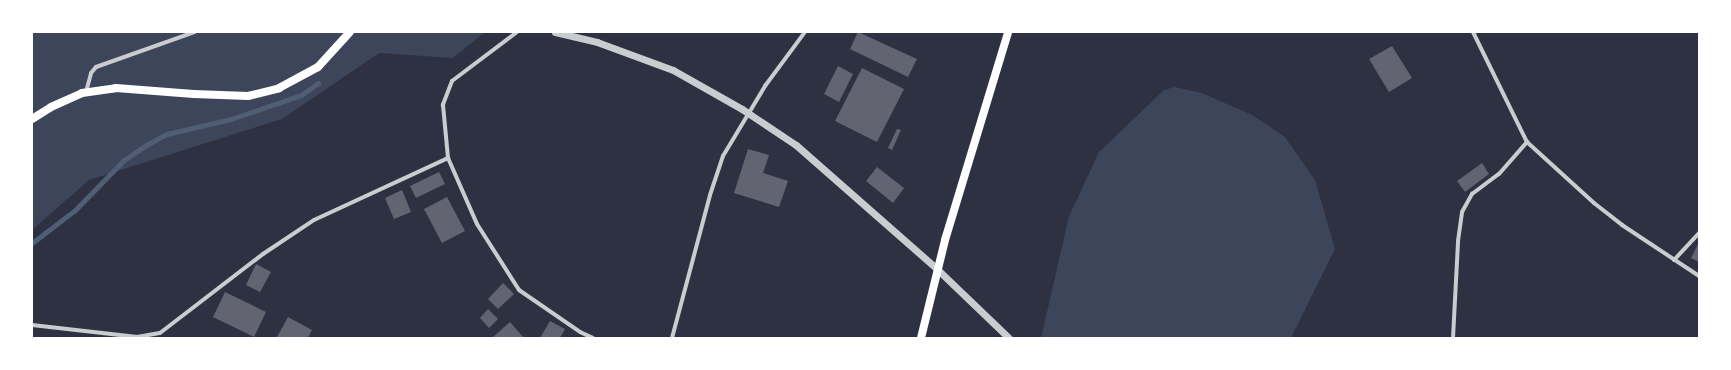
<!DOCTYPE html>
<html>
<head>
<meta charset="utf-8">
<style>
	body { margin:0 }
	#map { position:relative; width:1731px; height:370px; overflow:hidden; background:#2d3142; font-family:Ubuntu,sans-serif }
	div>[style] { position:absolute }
	.green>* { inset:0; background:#3c4559 }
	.stream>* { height:5px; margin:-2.5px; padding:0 2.5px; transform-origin:2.5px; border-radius:2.5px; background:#4f5d75 }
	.building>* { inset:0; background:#626471 }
	.minor>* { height:4px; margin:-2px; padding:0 2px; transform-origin:2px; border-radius:2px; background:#caccd0 }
	.tertiary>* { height:7px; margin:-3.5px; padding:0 3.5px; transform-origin:3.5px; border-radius:3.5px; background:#caccd0 }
	.secondary>* { height:8px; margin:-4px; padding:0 4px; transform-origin:4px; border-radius:4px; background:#fff }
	span { translate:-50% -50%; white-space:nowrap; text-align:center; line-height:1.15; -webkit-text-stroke:3px #fff; paint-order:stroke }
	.frame { position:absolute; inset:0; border:33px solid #fff; pointer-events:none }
</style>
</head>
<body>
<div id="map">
	<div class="green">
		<div style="clip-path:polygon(32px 32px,485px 32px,453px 58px,379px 53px,282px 119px,89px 180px,32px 230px)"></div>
		<div style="clip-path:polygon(1175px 87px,1202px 93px,1252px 115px,1285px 137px,1315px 180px,1335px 249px,1291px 338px,1041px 338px,1069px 216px,1099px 152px,1164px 90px)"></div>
	</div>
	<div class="stream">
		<div style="left:32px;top:243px;width:54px;rotate:-37.5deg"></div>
		<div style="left:75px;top:210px;width:70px;rotate:-45.6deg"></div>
		<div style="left:124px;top:160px;width:27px;rotate:-34deg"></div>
		<div style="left:146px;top:145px;width:24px;rotate:-28deg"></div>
		<div style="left:167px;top:134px;width:66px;rotate:-13.2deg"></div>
		<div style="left:231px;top:119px;width:74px;rotate:-18.9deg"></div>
		<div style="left:301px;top:95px;width:21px;rotate:-35deg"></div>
	</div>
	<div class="building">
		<div style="clip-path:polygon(858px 32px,917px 59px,908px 77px,850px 49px)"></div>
		<div style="clip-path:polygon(1392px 46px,1412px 78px,1389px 92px,1369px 59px)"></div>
		<div style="clip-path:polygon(838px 66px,853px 74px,839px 102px,824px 94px)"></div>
		<div style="clip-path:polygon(862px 68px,904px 89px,877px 142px,835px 121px)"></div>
		<div style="clip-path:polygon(897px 129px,901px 130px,892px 150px,888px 148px)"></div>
		<div style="clip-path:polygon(748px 149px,769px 155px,763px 173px,788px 181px,779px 207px,734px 193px)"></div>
		<div style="clip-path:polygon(1482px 163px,1489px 174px,1465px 192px,1457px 181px)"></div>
		<div style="clip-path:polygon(877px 167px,904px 188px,893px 203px,866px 181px)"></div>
		<div style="clip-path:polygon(439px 172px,445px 184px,416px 198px,410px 186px)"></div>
		<div style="clip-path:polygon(402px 190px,411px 212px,394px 219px,385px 198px)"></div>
		<div style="clip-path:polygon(447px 197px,465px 231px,442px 243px,424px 209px)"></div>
		<div style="clip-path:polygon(1698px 244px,1699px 244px,1699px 262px,1691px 258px)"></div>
		<div style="clip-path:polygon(256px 264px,271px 272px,260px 292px,246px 285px)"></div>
		<div style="clip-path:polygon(503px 283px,514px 294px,498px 309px,488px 299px)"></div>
		<div style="clip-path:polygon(225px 292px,266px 312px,254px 337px,213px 317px)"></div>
		<div style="clip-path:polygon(488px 309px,498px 319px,489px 328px,480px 318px)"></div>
		<div style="clip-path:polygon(288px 317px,312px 330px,308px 338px,277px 337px)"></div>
		<div style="clip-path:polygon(550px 321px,565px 329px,560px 338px,540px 338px)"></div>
		<div style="clip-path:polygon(510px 322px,524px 338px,492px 338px)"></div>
	</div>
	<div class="minor">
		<div style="left:517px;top:32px;width:81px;rotate:143deg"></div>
		<div style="left:452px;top:81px;width:26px;rotate:111deg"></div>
		<div style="left:443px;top:105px;width:53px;rotate:84.6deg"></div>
		<div style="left:448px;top:158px;width:72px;rotate:66.3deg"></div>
		<div style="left:477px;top:224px;width:78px;rotate:57.5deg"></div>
		<div style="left:519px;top:290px;width:74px;rotate:34.5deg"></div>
		<div style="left:580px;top:332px;width:14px;rotate:25deg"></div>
		<div style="left:1473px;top:32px;width:123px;rotate:63.9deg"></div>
		<div style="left:1527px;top:142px;width:91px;rotate:42.3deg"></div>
		<div style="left:1594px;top:203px;width:36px;rotate:38deg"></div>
		<div style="left:1622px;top:225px;width:92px;rotate:33.5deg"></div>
		<div style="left:86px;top:92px;width:20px;rotate:-75deg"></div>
		<div style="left:91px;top:73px;width:8px;rotate:-50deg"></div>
		<div style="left:96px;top:67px;width:105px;rotate:-19.5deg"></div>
		<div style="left:1674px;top:260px;width:37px;rotate:-47deg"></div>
		<div style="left:32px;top:325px;width:106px;rotate:6.5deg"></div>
		<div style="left:137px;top:337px;width:23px;rotate:-10deg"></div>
		<div style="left:160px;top:333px;width:130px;rotate:-37.5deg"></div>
		<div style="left:263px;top:254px;width:61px;rotate:-33.7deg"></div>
		<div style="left:314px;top:220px;width:148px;rotate:-24.8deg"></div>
		<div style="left:672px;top:338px;width:148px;rotate:-75.1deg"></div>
		<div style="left:710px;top:195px;width:41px;rotate:-71.6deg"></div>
		<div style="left:723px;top:156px;width:82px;rotate:-59deg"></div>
		<div style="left:765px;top:86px;width:67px;rotate:-53.5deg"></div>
		<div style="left:1453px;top:338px;width:97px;rotate:-87deg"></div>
		<div style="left:1458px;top:241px;width:29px;rotate:-82deg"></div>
		<div style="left:1462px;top:212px;width:21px;rotate:-61deg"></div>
		<div style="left:1472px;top:194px;width:34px;rotate:-37deg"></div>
		<div style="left:1499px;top:174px;width:43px;rotate:-48.8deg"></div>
	</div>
	<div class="tertiary">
		<div style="left:555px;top:32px;width:43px;rotate:13.4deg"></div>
		<div style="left:597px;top:42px;width:81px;rotate:20.2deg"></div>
		<div style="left:673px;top:70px;width:79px;rotate:29.5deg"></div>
		<div style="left:742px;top:109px;width:65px;rotate:33.7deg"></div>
		<div style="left:796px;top:145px;width:188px;rotate:41.3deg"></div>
		<div style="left:937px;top:269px;width:100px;rotate:43.8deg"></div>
	</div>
	<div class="secondary">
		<div style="left:32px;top:119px;width:22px;rotate:-32deg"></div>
		<div style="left:51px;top:107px;width:34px;rotate:-24deg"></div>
		<div style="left:82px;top:93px;width:34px;rotate:-8deg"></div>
		<div style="left:116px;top:88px;width:78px;rotate:4.4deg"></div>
		<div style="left:194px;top:94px;width:54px;rotate:2.1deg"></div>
		<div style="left:248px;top:96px;width:32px;rotate:-14deg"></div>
		<div style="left:279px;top:88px;width:44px;rotate:-28.3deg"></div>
		<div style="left:318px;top:67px;width:47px;rotate:-47.6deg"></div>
		<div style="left:921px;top:338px;width:101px;rotate:-76.2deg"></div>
		<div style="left:945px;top:240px;width:217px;rotate:-73.1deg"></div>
	</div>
	<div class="frame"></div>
</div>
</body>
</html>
